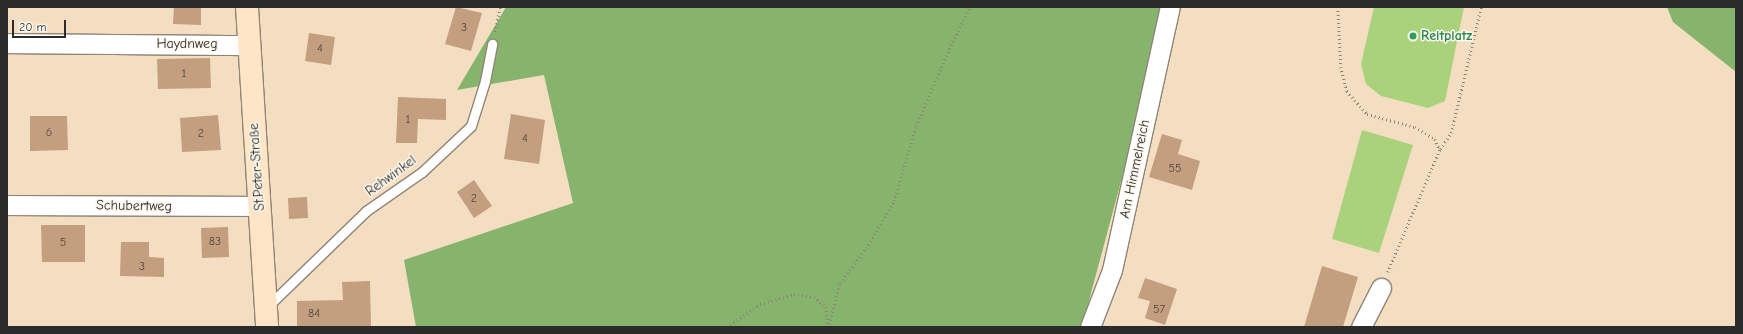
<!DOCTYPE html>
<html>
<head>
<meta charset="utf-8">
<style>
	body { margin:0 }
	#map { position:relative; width:1743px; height:334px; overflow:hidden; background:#f4dec1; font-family:"Comic Neue",sans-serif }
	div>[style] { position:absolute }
	.green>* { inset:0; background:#aad27d }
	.forest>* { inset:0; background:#87b46c }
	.building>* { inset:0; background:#c39e7f }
	.path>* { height:2.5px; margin-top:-1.25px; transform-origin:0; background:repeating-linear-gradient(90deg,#908476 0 1px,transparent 0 4px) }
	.roads { filter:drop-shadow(1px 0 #908476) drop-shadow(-1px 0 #908476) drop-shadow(0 1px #908476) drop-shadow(0 -1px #908476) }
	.lane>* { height:9px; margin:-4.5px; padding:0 4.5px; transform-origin:4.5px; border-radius:4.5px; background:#fff }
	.street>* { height:19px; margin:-9.5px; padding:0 9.5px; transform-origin:9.5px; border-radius:9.5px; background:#fff }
	.secondary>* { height:22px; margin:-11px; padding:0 11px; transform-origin:11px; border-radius:11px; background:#fde5c5 }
	.dots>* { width:11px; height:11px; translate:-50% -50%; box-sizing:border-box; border:2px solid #fbf7ec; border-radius:50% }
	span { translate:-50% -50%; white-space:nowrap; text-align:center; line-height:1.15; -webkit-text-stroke:3px #fbf7ec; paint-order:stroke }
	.number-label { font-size:12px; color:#514840 }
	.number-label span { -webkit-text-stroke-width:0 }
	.leisure-label { font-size:14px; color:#27864d; font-weight:700 }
	.left { translate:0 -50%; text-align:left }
	.street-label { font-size:14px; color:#2b2b2b }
	.frame { position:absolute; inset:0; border:8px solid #2b2b2b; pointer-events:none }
	.scale { position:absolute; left:12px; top:20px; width:54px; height:18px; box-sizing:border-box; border:2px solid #2b2b2b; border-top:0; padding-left:5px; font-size:12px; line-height:14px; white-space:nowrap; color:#2b2b2b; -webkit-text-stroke:3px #fbf7ec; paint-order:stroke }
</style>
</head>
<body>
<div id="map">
	<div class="green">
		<div style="clip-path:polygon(1374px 7px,1464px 7px,1445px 101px,1428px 108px,1381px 96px,1366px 84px,1361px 64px)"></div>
		<div style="clip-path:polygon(1362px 130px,1413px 145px,1379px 253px,1332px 239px)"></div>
	</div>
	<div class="forest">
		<div style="clip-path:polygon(506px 7px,1161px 7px,1144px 96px,1087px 308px,1101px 327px,416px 327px,404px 260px,573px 203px,544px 75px,457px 90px)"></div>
		<div style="clip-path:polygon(1667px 7px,1736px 7px,1736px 72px,1673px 22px)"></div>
	</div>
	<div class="building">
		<div style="clip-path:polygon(174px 7px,201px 7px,201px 25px,173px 24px)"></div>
		<div style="clip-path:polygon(456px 7px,482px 13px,471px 51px,445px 44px)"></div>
		<div style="clip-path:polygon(309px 33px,335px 37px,331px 65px,305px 61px)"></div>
		<div style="clip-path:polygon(210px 58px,211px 88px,158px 89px,157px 59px)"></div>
		<div style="clip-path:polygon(398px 97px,446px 99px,446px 120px,418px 119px,417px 143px,396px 143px)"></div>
		<div style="clip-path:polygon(511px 114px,545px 120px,539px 164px,504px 159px)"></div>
		<div style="clip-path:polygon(218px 115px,221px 150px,182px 152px,180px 118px)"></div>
		<div style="clip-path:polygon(30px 116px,67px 116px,68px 150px,30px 151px)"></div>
		<div style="clip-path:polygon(1162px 134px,1182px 140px,1178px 154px,1200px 161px,1192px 190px,1149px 177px)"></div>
		<div style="clip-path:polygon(474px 180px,492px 206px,474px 218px,457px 192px)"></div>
		<div style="clip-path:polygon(307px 197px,308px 218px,289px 219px,288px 198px)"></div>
		<div style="clip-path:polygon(41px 225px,85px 225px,85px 262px,42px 262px)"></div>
		<div style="clip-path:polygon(228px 227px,229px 257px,202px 258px,201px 228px)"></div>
		<div style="clip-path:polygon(121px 242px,149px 242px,149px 257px,164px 258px,164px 277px,120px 276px)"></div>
		<div style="clip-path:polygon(1322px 266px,1358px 277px,1343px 327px,1304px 327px)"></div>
		<div style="clip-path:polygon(1145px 278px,1177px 289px,1165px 325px,1145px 318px,1150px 301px,1138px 298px)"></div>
		<div style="clip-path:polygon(370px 281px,371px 327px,297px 327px,297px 301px,343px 300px,342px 282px)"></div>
	</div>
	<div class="path">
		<div style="left:1338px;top:7px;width:60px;rotate:87.1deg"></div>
		<div style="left:1341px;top:67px;width:25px;rotate:76deg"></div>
		<div style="left:1347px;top:91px;width:30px;rotate:49deg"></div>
		<div style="left:1367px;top:114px;width:50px;rotate:15.2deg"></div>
		<div style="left:1415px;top:127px;width:23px;rotate:31deg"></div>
		<div style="left:1435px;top:139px;width:12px;rotate:66deg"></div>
		<div style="left:1440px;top:150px;width:133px;rotate:113.1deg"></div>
		<div style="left:495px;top:32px;width:25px;rotate:-79deg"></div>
		<div style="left:1440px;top:149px;width:19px;rotate:-55deg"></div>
		<div style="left:1451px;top:133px;width:130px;rotate:-76.6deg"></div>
		<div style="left:829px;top:324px;width:42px;rotate:-75deg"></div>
		<div style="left:840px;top:283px;width:47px;rotate:-53.6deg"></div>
		<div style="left:868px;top:245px;width:51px;rotate:-59.4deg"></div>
		<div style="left:894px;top:201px;width:78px;rotate:-73.7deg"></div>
		<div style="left:916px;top:126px;width:84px;rotate:-66.8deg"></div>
		<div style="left:949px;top:49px;width:47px;rotate:-63.4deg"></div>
		<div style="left:727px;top:327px;width:40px;rotate:-34.9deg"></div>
		<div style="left:760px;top:304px;width:35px;rotate:-16deg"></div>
		<div style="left:794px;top:294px;width:20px;rotate:9deg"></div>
		<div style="left:814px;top:297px;width:16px;rotate:40deg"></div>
		<div style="left:826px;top:307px;width:20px;rotate:84deg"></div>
	</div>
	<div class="roads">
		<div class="lane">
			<div style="left:267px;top:307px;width:138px;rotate:-44.1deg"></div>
			<div style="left:366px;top:211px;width:68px;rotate:-34.9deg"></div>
			<div style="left:422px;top:172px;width:67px;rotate:-43.2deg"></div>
			<div style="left:471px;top:126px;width:47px;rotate:-72.7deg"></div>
			<div style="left:485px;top:81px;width:38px;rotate:-79deg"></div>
		</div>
		<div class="street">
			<div style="left:7px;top:43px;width:241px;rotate:0.5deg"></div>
			<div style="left:7px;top:205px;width:253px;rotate:0.2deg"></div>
			<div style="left:1090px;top:327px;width:61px;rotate:-68.9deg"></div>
			<div style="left:1112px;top:270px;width:269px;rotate:-77.6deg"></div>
			<div style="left:1361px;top:327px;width:44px;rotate:-62.9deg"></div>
		</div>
		<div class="secondary">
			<div style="left:247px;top:7px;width:321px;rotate:86.4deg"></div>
		</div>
	</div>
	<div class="dots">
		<div style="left:1413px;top:36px;background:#2e9e5b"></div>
	</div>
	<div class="number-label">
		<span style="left:464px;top:28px">3</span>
		<span style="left:320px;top:49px">4</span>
		<span style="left:184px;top:74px">1</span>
		<span style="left:408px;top:120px">1</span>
		<span style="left:49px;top:133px">6</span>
		<span style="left:201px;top:134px">2</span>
		<span style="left:525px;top:139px">4</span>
		<span style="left:1175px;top:169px">55</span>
		<span style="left:474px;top:199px">2</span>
		<span style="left:215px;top:242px">83</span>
		<span style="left:63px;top:243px">5</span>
		<span style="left:142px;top:267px">3</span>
		<span style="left:1159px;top:310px">57</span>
		<span style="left:314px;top:314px">84</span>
	</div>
	<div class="leisure-label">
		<span class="left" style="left:1421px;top:36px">Reitplatz</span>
	</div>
	<div class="street-label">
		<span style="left:187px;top:44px">Haydnweg</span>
		<span style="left:257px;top:167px;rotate:-94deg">St.Peter-Straße</span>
		<span style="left:1135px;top:169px;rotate:-78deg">Am Himmelreich</span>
		<span style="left:391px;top:176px;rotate:-36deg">Rehwinkel</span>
		<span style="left:134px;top:206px;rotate:1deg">Schubertweg</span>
	</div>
	<div class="frame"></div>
	<div class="scale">20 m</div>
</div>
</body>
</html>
